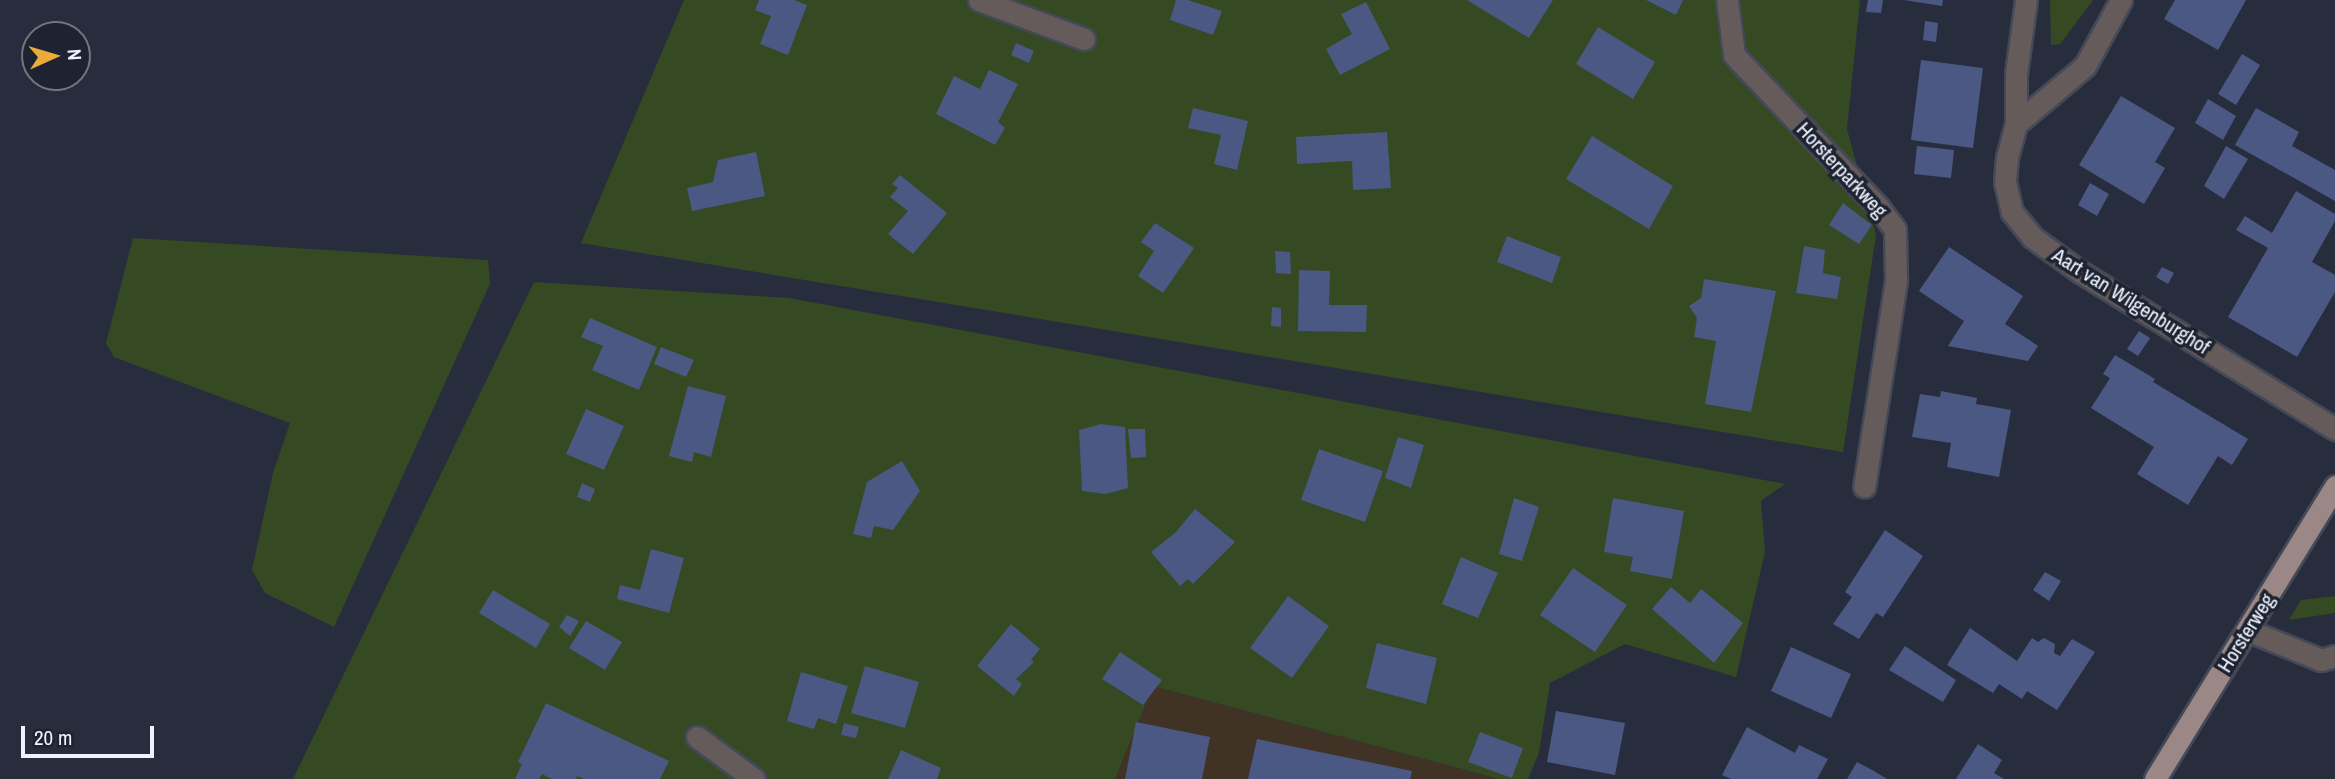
<!DOCTYPE html>
<html>
<head>
<meta charset="utf-8">
<style>
	body { margin:0 }
	#map { position:relative; width:2335px; height:779px; overflow:hidden; background:#282d3d; font-family:"Archivo Narrow",sans-serif }
	div>[style] { position:absolute }
	.industrial>* { inset:0; background:#403225 }
	.green>* { inset:0; background:#354923 }
	.building>* { inset:0; background:#4b5883 }
	.roads { filter:drop-shadow(2px 0 #444958) drop-shadow(-2px 0 #444958) drop-shadow(0 2px #444958) drop-shadow(0 -2px #444958) }
	.minor>* { height:21px; margin:-10.5px; padding:0 10.5px; transform-origin:10.5px; border-radius:10.5px; background:#655b5a }
	.major>* { height:21px; margin:-10.5px; padding:0 10.5px; transform-origin:10.5px; border-radius:10.5px; background:#9b8785 }
	span { translate:-50% -50%; white-space:nowrap; text-align:center; line-height:1.15; -webkit-text-stroke:7px #1e2332; paint-order:stroke }
	.street-label { font-size:21px; color:#eff3fd }
	.north { position:absolute; left:21px; top:21px; width:70px; height:70px; box-sizing:border-box; background:#1e2332; border:2px solid #727683; border-radius:50%; rotate:86deg; font-size:19px; font-weight:700; line-height:28px; text-align:center; color:#eff3fd }
	.north::after { content:''; display:block; margin:auto; width:24px; height:32px; background:#ebaa39; clip-path:polygon(50% 0,100% 100%,50% 72%,0 100%) }
	.scale { position:absolute; left:21px; top:726px; width:133px; height:32px; box-sizing:border-box; border:4px solid #eff3fd; border-top:0; padding-left:9px; font-size:21px; line-height:24px; white-space:nowrap; color:#eff3fd; -webkit-text-stroke:5px #1e2332; paint-order:stroke }
</style>
</head>
<body>
<div id="map">
	<div class="industrial">
		<div style="clip-path:polygon(1153px 686px,1499px 779px,1115px 779px)"></div>
	</div>
	<div class="green">
		<div style="clip-path:polygon(684px 0,1860px 0,1847px 129px,1876px 235px,1843px 452px,581px 243px)"></div>
		<div style="clip-path:polygon(2050px 0,2093px 0,2060px 44px,2051px 45px)"></div>
		<div style="clip-path:polygon(133px 238px,488px 260px,490px 284px,334px 627px,265px 593px,252px 570px,273px 473px,290px 423px,114px 357px,106px 343px)"></div>
		<div style="clip-path:polygon(534px 282px,789px 298px,1785px 484px,1761px 501px,1765px 552px,1736px 677px,1625px 644px,1550px 683px,1539px 753px,1528px 779px,1499px 779px,1153px 686px,1115px 779px,293px 779px)"></div>
		<div style="clip-path:polygon(2335px 596px,2335px 613px,2289px 620px,2301px 600px)"></div>
	</div>
	<div class="building">
		<div style="clip-path:polygon(759px 0,794px 0,807px 5px,788px 55px,760px 44px,771px 16px,755px 10px)"></div>
		<div style="clip-path:polygon(1176px 0,1188px 0,1222px 11px,1213px 35px,1170px 20px)"></div>
		<div style="clip-path:polygon(1467px 0,1553px 0,1529px 38px)"></div>
		<div style="clip-path:polygon(1646px 0,1683px 0,1676px 15px)"></div>
		<div style="clip-path:polygon(1868px 0,1883px 0,1881px 13px,1866px 12px)"></div>
		<div style="clip-path:polygon(1904px 0,1943px 0,1942px 6px)"></div>
		<div style="clip-path:polygon(2175px 0,2246px 0,2218px 50px,2164px 19px)"></div>
		<div style="clip-path:polygon(1366px 2px,1390px 49px,1340px 75px,1326px 49px,1352px 34px,1341px 14px)"></div>
		<div style="clip-path:polygon(1925px 21px,1938px 23px,1936px 42px,1923px 40px)"></div>
		<div style="clip-path:polygon(1598px 27px,1655px 62px,1633px 99px,1576px 64px)"></div>
		<div style="clip-path:polygon(1016px 43px,1034px 51px,1029px 63px,1011px 55px)"></div>
		<div style="clip-path:polygon(2242px 54px,2260px 65px,2236px 105px,2218px 94px)"></div>
		<div style="clip-path:polygon(1921px 60px,1983px 68px,1973px 148px,1911px 140px)"></div>
		<div style="clip-path:polygon(989px 70px,1018px 84px,998px 122px,1005px 128px,995px 145px,936px 114px,954px 76px,980px 89px)"></div>
		<div style="clip-path:polygon(2121px 96px,2175px 128px,2155px 162px,2165px 168px,2144px 204px,2079px 165px)"></div>
		<div style="clip-path:polygon(2208px 99px,2236px 116px,2223px 140px,2195px 123px)"></div>
		<div style="clip-path:polygon(1193px 108px,1248px 121px,1237px 170px,1214px 164px,1221px 135px,1188px 128px)"></div>
		<div style="clip-path:polygon(2256px 108px,2299px 132px,2292px 146px,2335px 170px,2335px 201px,2235px 145px)"></div>
		<div style="clip-path:polygon(1387px 132px,1391px 188px,1353px 190px,1352px 161px,1297px 164px,1296px 137px)"></div>
		<div style="clip-path:polygon(1592px 136px,1673px 186px,1649px 229px,1566px 179px)"></div>
		<div style="clip-path:polygon(1917px 146px,1954px 150px,1951px 178px,1914px 174px)"></div>
		<div style="clip-path:polygon(2226px 146px,2248px 159px,2224px 199px,2204px 186px)"></div>
		<div style="clip-path:polygon(756px 152px,765px 196px,692px 211px,687px 188px,713px 182px,718px 160px)"></div>
		<div style="clip-path:polygon(900px 175px,947px 213px,913px 254px,888px 234px,908px 211px,890px 197px,898px 188px,892px 184px)"></div>
		<div style="clip-path:polygon(2090px 183px,2109px 194px,2097px 216px,2078px 205px)"></div>
		<div style="clip-path:polygon(2296px 191px,2335px 214px,2335px 221px,2312px 262px,2335px 275px,2335px 292px,2297px 357px,2228px 317px,2268px 248px,2236px 230px,2245px 216px,2272px 233px)"></div>
		<div style="clip-path:polygon(1843px 203px,1872px 225px,1859px 244px,1829px 225px)"></div>
		<div style="clip-path:polygon(1155px 223px,1194px 248px,1163px 293px,1138px 276px,1154px 251px,1141px 242px)"></div>
		<div style="clip-path:polygon(1507px 236px,1561px 257px,1552px 283px,1497px 262px)"></div>
		<div style="clip-path:polygon(1804px 246px,1825px 250px,1823px 273px,1841px 277px,1837px 299px,1796px 293px)"></div>
		<div style="clip-path:polygon(1949px 247px,2023px 296px,2005px 324px,2038px 346px,2028px 361px,1948px 346px,1964px 321px,1919px 291px)"></div>
		<div style="clip-path:polygon(1275px 251px,1290px 252px,1291px 274px,1276px 273px)"></div>
		<div style="clip-path:polygon(2162px 267px,2174px 273px,2168px 284px,2156px 277px)"></div>
		<div style="clip-path:polygon(1299px 270px,1330px 271px,1329px 305px,1367px 305px,1366px 332px,1298px 331px)"></div>
		<div style="clip-path:polygon(1704px 279px,1776px 291px,1751px 412px,1705px 404px,1716px 341px,1694px 337px,1697px 318px,1689px 306px,1701px 298px)"></div>
		<div style="clip-path:polygon(1272px 307px,1281px 308px,1281px 327px,1271px 326px)"></div>
		<div style="clip-path:polygon(590px 318px,657px 347px,639px 390px,592px 370px,603px 346px,581px 337px)"></div>
		<div style="clip-path:polygon(2139px 331px,2150px 338px,2138px 356px,2127px 349px)"></div>
		<div style="clip-path:polygon(661px 347px,694px 360px,686px 377px,654px 364px)"></div>
		<div style="clip-path:polygon(2115px 355px,2155px 379px,2153px 382px,2248px 439px,2232px 465px,2218px 456px,2188px 505px,2137px 474px,2154px 447px,2091px 408px,2110px 378px,2103px 374px)"></div>
		<div style="clip-path:polygon(688px 386px,726px 396px,711px 457px,694px 452px,692px 462px,669px 456px)"></div>
		<div style="clip-path:polygon(1941px 391px,1977px 398px,1976px 404px,2011px 410px,1999px 477px,1947px 467px,1951px 443px,1912px 437px,1920px 394px,1940px 397px)"></div>
		<div style="clip-path:polygon(586px 409px,624px 426px,604px 470px,566px 454px)"></div>
		<div style="clip-path:polygon(1101px 424px,1125px 427px,1128px 488px,1106px 494px,1082px 491px,1079px 430px)"></div>
		<div style="clip-path:polygon(1128px 429px,1145px 429px,1146px 457px,1131px 458px)"></div>
		<div style="clip-path:polygon(1398px 437px,1424px 445px,1411px 488px,1385px 478px)"></div>
		<div style="clip-path:polygon(1319px 449px,1383px 471px,1365px 522px,1301px 500px)"></div>
		<div style="clip-path:polygon(902px 461px,920px 491px,893px 530px,874px 526px,871px 538px,853px 534px,867px 482px)"></div>
		<div style="clip-path:polygon(582px 483px,595px 489px,590px 502px,577px 497px)"></div>
		<div style="clip-path:polygon(1514px 498px,1539px 507px,1522px 561px,1499px 554px)"></div>
		<div style="clip-path:polygon(1613px 498px,1684px 511px,1672px 579px,1630px 571px,1633px 557px,1604px 552px)"></div>
		<div style="clip-path:polygon(1195px 509px,1235px 542px,1193px 584px,1188px 579px,1180px 586px,1151px 552px,1176px 532px)"></div>
		<div style="clip-path:polygon(1885px 530px,1923px 556px,1883px 617px,1876px 613px,1859px 639px,1833px 624px,1852px 597px,1845px 592px)"></div>
		<div style="clip-path:polygon(651px 549px,684px 558px,669px 613px,617px 599px,620px 585px,640px 590px)"></div>
		<div style="clip-path:polygon(1461px 557px,1498px 573px,1478px 618px,1442px 604px)"></div>
		<div style="clip-path:polygon(1573px 568px,1627px 605px,1595px 652px,1540px 615px)"></div>
		<div style="clip-path:polygon(2045px 572px,2061px 581px,2049px 601px,2033px 590px)"></div>
		<div style="clip-path:polygon(1671px 587px,1690px 603px,1701px 589px,1743px 623px,1714px 663px,1652px 609px)"></div>
		<div style="clip-path:polygon(493px 590px,550px 624px,536px 648px,479px 613px)"></div>
		<div style="clip-path:polygon(1288px 596px,1329px 626px,1292px 678px,1250px 648px)"></div>
		<div style="clip-path:polygon(567px 615px,579px 621px,570px 636px,559px 627px)"></div>
		<div style="clip-path:polygon(586px 621px,622px 642px,605px 670px,569px 648px)"></div>
		<div style="clip-path:polygon(1011px 624px,1040px 649px,1031px 660px,1034px 662px,1016px 679px,1022px 684px,1014px 696px,977px 666px)"></div>
		<div style="clip-path:polygon(1970px 628px,2017px 661px,2032px 638px,2038px 642px,2044px 638px,2055px 644px,2054px 653px,2060px 656px,2072px 639px,2095px 652px,2057px 710px,2027px 691px,2022px 699px,1999px 684px,1993px 693px,1947px 665px)"></div>
		<div style="clip-path:polygon(1377px 643px,1437px 658px,1426px 704px,1366px 688px)"></div>
		<div style="clip-path:polygon(1905px 646px,1956px 680px,1943px 702px,1889px 670px)"></div>
		<div style="clip-path:polygon(1791px 647px,1851px 674px,1831px 718px,1771px 691px)"></div>
		<div style="clip-path:polygon(1120px 652px,1162px 680px,1143px 705px,1102px 679px)"></div>
		<div style="clip-path:polygon(865px 666px,919px 682px,905px 728px,851px 713px)"></div>
		<div style="clip-path:polygon(801px 672px,848px 686px,836px 724px,818px 718px,814px 729px,787px 721px)"></div>
		<div style="clip-path:polygon(546px 703px,669px 761px,660px 779px,584px 779px,577px 776px,576px 779px,552px 779px,542px 774px,539px 779px,515px 779px,522px 764px,518px 762px)"></div>
		<div style="clip-path:polygon(1556px 711px,1625px 723px,1615px 775px,1547px 762px)"></div>
		<div style="clip-path:polygon(1136px 722px,1210px 737px,1202px 779px,1125px 779px)"></div>
		<div style="clip-path:polygon(844px 723px,859px 727px,856px 738px,841px 735px)"></div>
		<div style="clip-path:polygon(1747px 727px,1795px 753px,1799px 745px,1828px 759px,1817px 779px,1731px 779px,1722px 775px)"></div>
		<div style="clip-path:polygon(1480px 732px,1523px 748px,1512px 778px,1468px 762px)"></div>
		<div style="clip-path:polygon(1257px 739px,1412px 771px,1410px 779px,1248px 779px)"></div>
		<div style="clip-path:polygon(1978px 744px,2002px 760px,1994px 773px,2004px 779px,1956px 779px)"></div>
		<div style="clip-path:polygon(901px 750px,941px 768px,937px 779px,888px 779px)"></div>
		<div style="clip-path:polygon(1857px 762px,1874px 771px,1887px 779px,1847px 779px)"></div>
	</div>
	<div class="roads">
		<div class="minor">
			<div style="left:979px;top:0;width:112px;rotate:20.4deg"></div>
			<div style="left:1727px;top:0;width:55px;rotate:82.7deg"></div>
			<div style="left:1734px;top:55px;width:211px;rotate:46.5deg"></div>
			<div style="left:1879px;top:208px;width:26px;rotate:53deg"></div>
			<div style="left:1895px;top:229px;width:52px;rotate:88.9deg"></div>
			<div style="left:1896px;top:281px;width:208px;rotate:98.8deg"></div>
			<div style="left:2121px;top:0;width:75px;rotate:118.6deg"></div>
			<div style="left:2085px;top:66px;width:90px;rotate:140deg"></div>
			<div style="left:2016px;top:124px;width:35px;rotate:105deg"></div>
			<div style="left:2007px;top:158px;width:24px;rotate:95deg"></div>
			<div style="left:2005px;top:182px;width:31px;rotate:77deg"></div>
			<div style="left:2012px;top:212px;width:32px;rotate:51deg"></div>
			<div style="left:2032px;top:237px;width:58px;rotate:35.9deg"></div>
			<div style="left:2079px;top:271px;width:301px;rotate:31.7deg"></div>
			<div style="left:2016px;top:124px;width:50px;rotate:-90deg"></div>
			<div style="left:2016px;top:74px;width:75px;rotate:-82.3deg"></div>
			<div style="left:2247px;top:630px;width:80px;rotate:22.1deg"></div>
			<div style="left:2321px;top:660px;width:15px;rotate:-16deg"></div>
			<div style="left:697px;top:737px;width:71px;rotate:36.4deg"></div>
		</div>
		<div class="major">
			<div style="left:2155px;top:779px;width:344px;rotate:-58.4deg"></div>
		</div>
	</div>
	<div class="street-label">
		<span style="left:1842px;top:170px;rotate:47deg">Horsterparkweg</span>
		<span style="left:2131px;top:301px;rotate:32deg">Aart van Wilgenburghof</span>
		<span style="left:2246px;top:633px;rotate:-58deg">Horsterweg</span>
	</div>
	<div class="north">N</div>
	<div class="scale">20 m</div>
</div>
</body>
</html>
